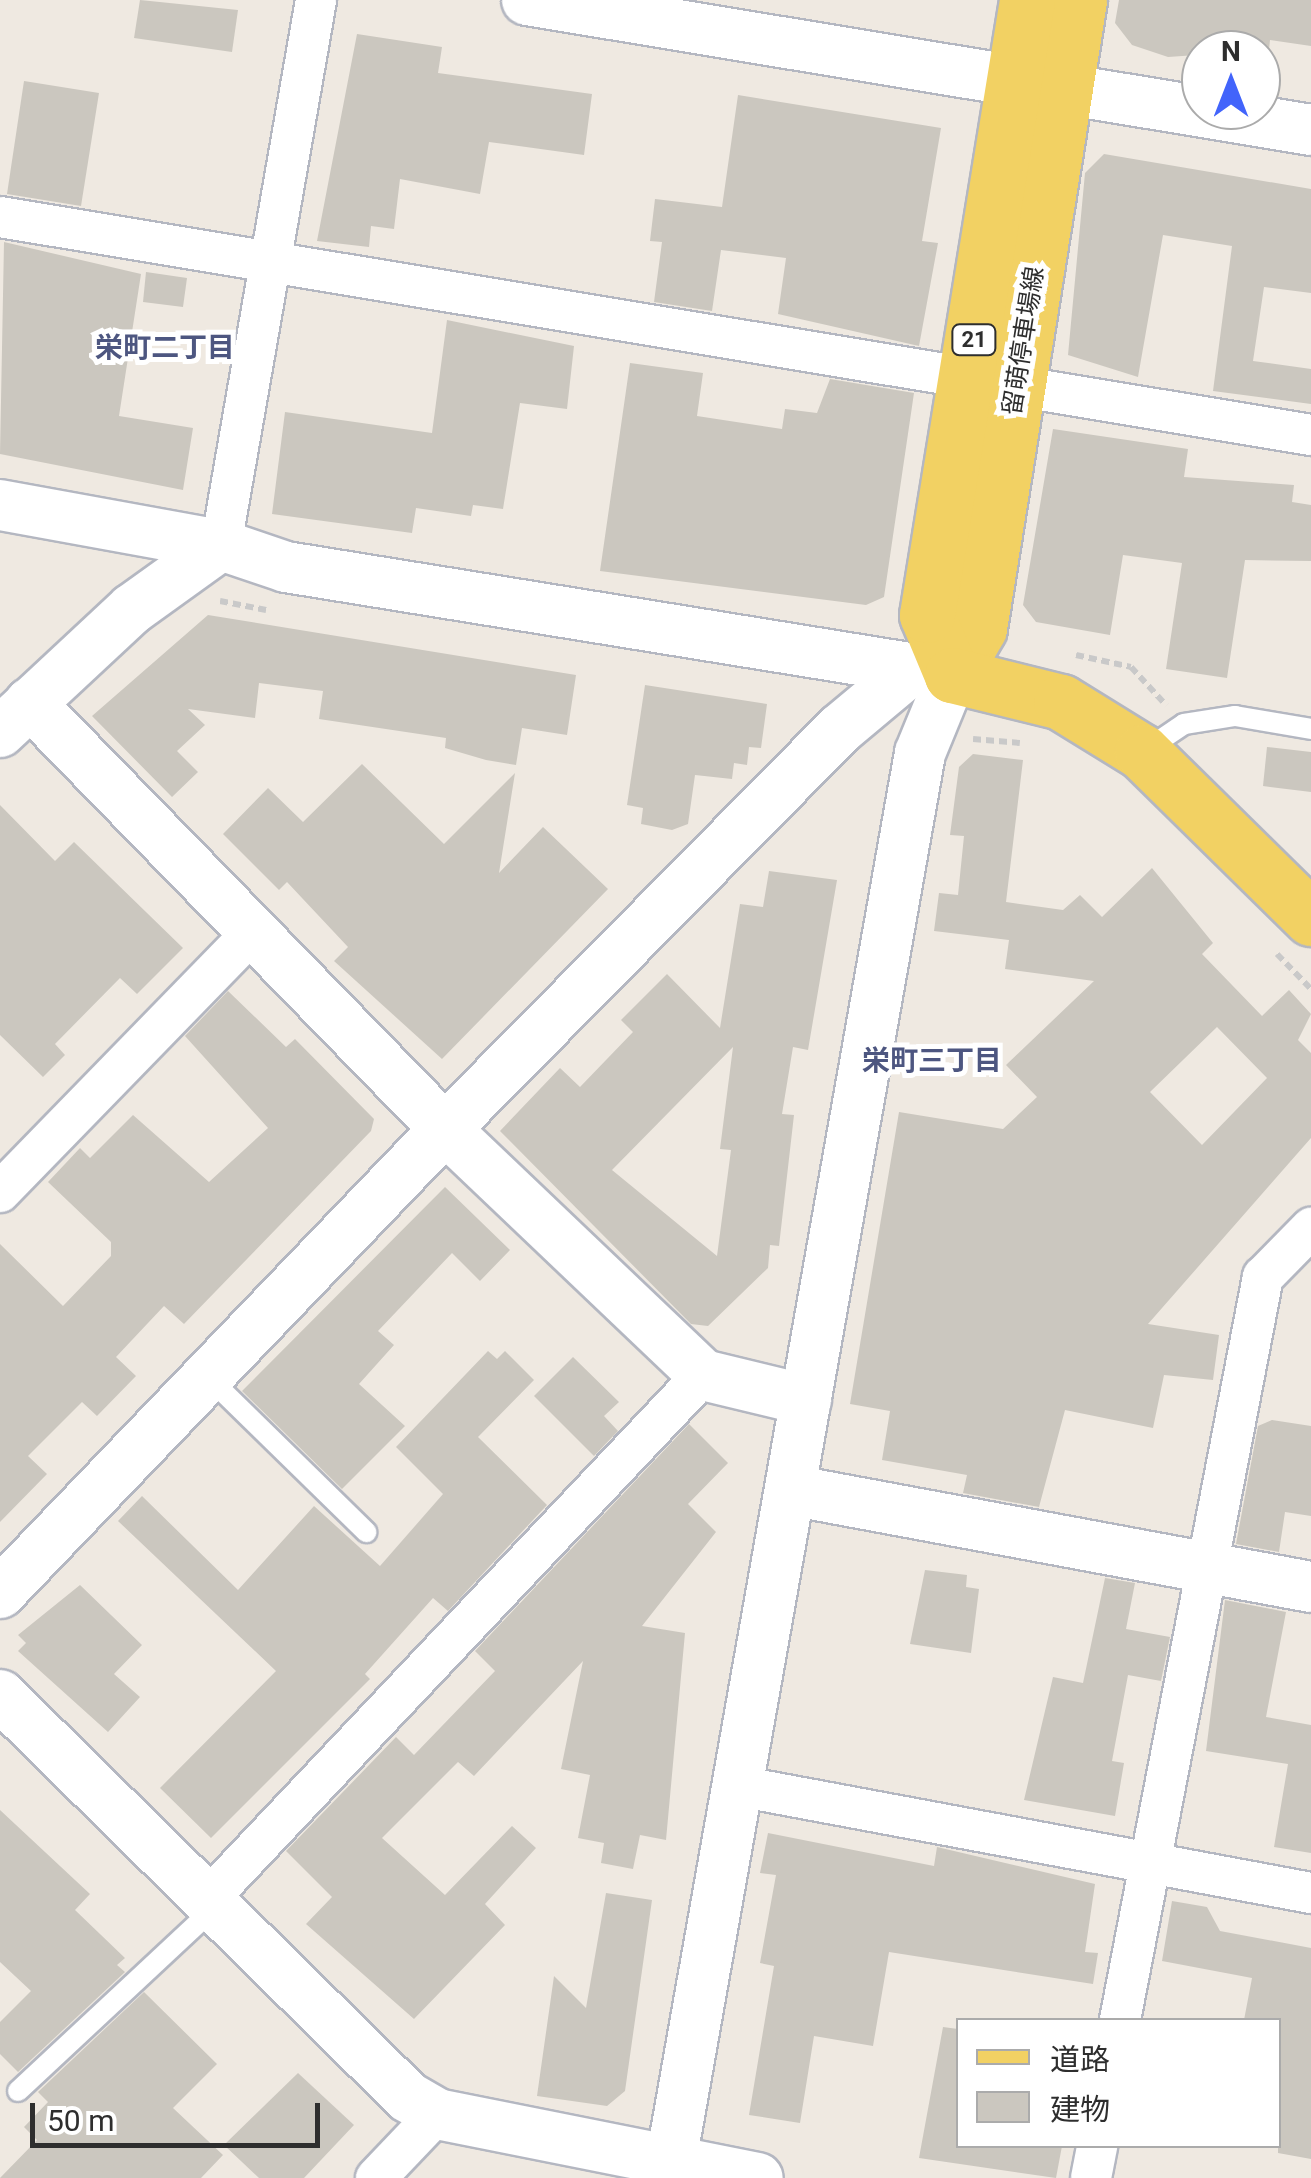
<!DOCTYPE html>
<html>
<head>
<meta charset="utf-8">
<style>
	body { margin:0 }
	#map { position:relative; width:1311px; height:2178px; overflow:hidden; background:#efe9e1; font-family:Roboto,"Noto Sans JP",sans-serif }
	div>[style] { position:absolute }
	.building>* { inset:0; background:#cbc7bf }
	.path>* { height:6px; margin-top:-3px; transform-origin:0; background:repeating-linear-gradient(90deg,#c9c9c9 0 8px,transparent 0 13px) }
	.roads { filter:drop-shadow(2px 0 #b4b7c1) drop-shadow(-2px 0 #b4b7c1) drop-shadow(0 2px #b4b7c1) drop-shadow(0 -2px #b4b7c1) }
	.service>* { height:20px; margin:-10px; padding:0 10px; transform-origin:10px; border-radius:10px; background:#fff }
	.minor>* { height:40px; margin:-20px; padding:0 20px; transform-origin:20px; border-radius:20px; background:#fff }
	.tertiary>* { height:50px; margin:-25px; padding:0 25px; transform-origin:25px; border-radius:25px; background:#fff }
	.primary>* { height:55px; margin:-27.5px; padding:0 27.5px; transform-origin:27.5px; border-radius:27.5px; background:#f2d163 }
	span { translate:-50% -50%; white-space:nowrap; text-align:center; line-height:1.15; -webkit-text-stroke:10px #fff; paint-order:stroke }
	.shield-label span { padding:2px 8px; background:#fff; border:2px solid; border-radius:8px; -webkit-text-stroke-width:0 }
	.shield-label { font-size:22px; color:#2e2e2e; font-weight:700 }
	.street-label { font-size:25px; color:#2e2e2e }
	.neighbourhood-label { font-size:28px; color:#4d5680; font-weight:700 }
	.legend { position:absolute; left:956px; top:2018px; width:325px; height:130px; box-sizing:border-box; background:#fff; border:2px solid #ababab; margin:0; padding:12px 18px; list-style:none; font-size:30px; color:#2e2e2e }
	.legend li { display:flex; align-items:center; gap:20px; height:50px }
	.legend b { width:50px; border:2px solid #ababab }
	.north { position:absolute; left:1181px; top:30px; width:100px; height:100px; box-sizing:border-box; background:#fff; border:2px solid #ababab; border-radius:50%; rotate:0deg; font-size:28px; font-weight:700; line-height:40px; text-align:center; color:#2e2e2e }
	.north::after { content:''; display:block; margin:auto; width:35px; height:45px; background:#4264fb; clip-path:polygon(50% 0,100% 100%,50% 72%,0 100%) }
	.scale { position:absolute; left:30px; top:2103px; width:290px; height:45px; box-sizing:border-box; border:5px solid #2e2e2e; border-top:0; padding-left:12px; font-size:30px; line-height:35px; white-space:nowrap; color:#2e2e2e; -webkit-text-stroke:8px #fff; paint-order:stroke }
</style>
</head>
<body>
<div id="map">
	<div class="building">
		<div style="clip-path:polygon(140px 0,238px 10px,232px 52px,134px 38px)"></div>
		<div style="clip-path:polygon(1119px 0,1311px 0,1311px 46px,1270px 40px,1269px 50px,1168px 57px,1132px 45px,1115px 23px)"></div>
		<div style="clip-path:polygon(357px 34px,442px 47px,438px 73px,592px 94px,584px 155px,489px 142px,480px 194px,400px 179px,394px 229px,371px 226px,369px 247px,317px 241px)"></div>
		<div style="clip-path:polygon(24px 81px,99px 93px,81px 206px,7px 194px)"></div>
		<div style="clip-path:polygon(738px 95px,941px 128px,922px 241px,938px 243px,919px 346px,778px 314px,786px 258px,721px 250px,712px 311px,654px 302px,662px 242px,650px 241px,655px 199px,722px 207px)"></div>
		<div style="clip-path:polygon(1104px 154px,1311px 189px,1311px 293px,1264px 287px,1253px 361px,1311px 369px,1311px 404px,1213px 391px,1232px 246px,1163px 235px,1138px 377px,1068px 355px,1085px 173px)"></div>
		<div style="clip-path:polygon(4px 242px,141px 274px,119px 416px,193px 428px,183px 490px,0 454px)"></div>
		<div style="clip-path:polygon(146px 272px,187px 278px,183px 307px,143px 302px)"></div>
		<div style="clip-path:polygon(447px 320px,574px 346px,567px 409px,520px 403px,503px 509px,473px 505px,471px 516px,416px 508px,412px 533px,272px 514px,285px 412px,432px 433px)"></div>
		<div style="clip-path:polygon(630px 363px,703px 373px,697px 416px,782px 429px,785px 409px,817px 413px,830px 379px,914px 393px,884px 597px,866px 605px,600px 571px)"></div>
		<div style="clip-path:polygon(1053px 429px,1188px 449px,1184px 477px,1294px 485px,1292px 502px,1311px 505px,1311px 561px,1245px 560px,1227px 678px,1166px 669px,1182px 563px,1123px 555px,1110px 635px,1036px 622px,1023px 605px)"></div>
		<div style="clip-path:polygon(208px 615px,576px 675px,567px 735px,522px 728px,516px 765px,486px 760px,445px 748px,446px 738px,319px 719px,323px 691px,259px 683px,255px 718px,188px 709px,205px 725px,177px 751px,198px 772px,172px 797px,92px 716px)"></div>
		<div style="clip-path:polygon(645px 685px,767px 704px,761px 748px,749px 747px,747px 765px,734px 763px,732px 779px,695px 775px,688px 824px,672px 830px,641px 824px,643px 808px,627px 805px)"></div>
		<div style="clip-path:polygon(1267px 747px,1311px 752px,1311px 792px,1263px 786px)"></div>
		<div style="clip-path:polygon(evenodd,973px 754px,1023px 760px,1006px 902px,1063px 910px,1080px 895px,1102px 917px,1152px 868px,1213px 943px,1202px 954px,1262px 1016px,1289px 990px,1311px 1014px,1298px 1040px,1311px 1053px,1311px 1138px,1148px 1324px,1219px 1335px,1213px 1380px,1164px 1375px,1153px 1428px,1065px 1410px,1039px 1507px,963px 1493px,967px 1475px,882px 1460px,890px 1411px,850px 1404px,899px 1112px,1003px 1129px,1037px 1097px,1006px 1065px,1094px 981px,1005px 969px,1009px 940px,934px 931px,939px 893px,958px 895px,964px 836px,950px 835px,959px 767px,973px 754px,1217px 1027px,1267px 1078px,1202px 1145px,1150px 1092px,1217px 1027px)"></div>
		<div style="clip-path:polygon(362px 764px,444px 844px,515px 773px,499px 873px,543px 827px,608px 889px,442px 1059px,334px 961px,348px 947px,287px 882px,279px 890px,223px 834px,268px 788px,303px 822px)"></div>
		<div style="clip-path:polygon(0 805px,55px 861px,74px 842px,183px 948px,137px 994px,120px 978px,55px 1044px,65px 1055px,43px 1077px,0 1035px)"></div>
		<div style="clip-path:polygon(evenodd,769px 871px,837px 880px,808px 1050px,793px 1047px,782px 1114px,794px 1115px,779px 1246px,770px 1245px,768px 1268px,708px 1326px,691px 1324px,500px 1131px,560px 1068px,580px 1087px,633px 1032px,621px 1020px,667px 974px,720px 1028px,740px 904px,763px 907px,769px 871px,733px 1047px,720px 1149px,731px 1150px,717px 1256px,612px 1170px,733px 1047px)"></div>
		<div style="clip-path:polygon(228px 991px,286px 1047px,295px 1039px,374px 1119px,371px 1131px,184px 1324px,164px 1306px,116px 1357px,136px 1376px,97px 1416px,82px 1402px,28px 1456px,47px 1474px,0 1522px,0 1244px,63px 1306px,111px 1256px,111px 1242px,48px 1182px,80px 1148px,90px 1158px,133px 1115px,209px 1182px,268px 1128px,185px 1036px)"></div>
		<div style="clip-path:polygon(445px 1187px,510px 1250px,480px 1281px,452px 1253px,378px 1331px,394px 1345px,359px 1384px,405px 1426px,342px 1489px,242px 1391px)"></div>
		<div style="clip-path:polygon(488px 1351px,497px 1359px,505px 1351px,534px 1380px,478px 1437px,547px 1505px,448px 1611px,433px 1598px,365px 1674px,370px 1679px,211px 1838px,160px 1788px,276px 1671px,118px 1521px,142px 1496px,238px 1590px,314px 1506px,380px 1566px,443px 1494px,396px 1447px)"></div>
		<div style="clip-path:polygon(573px 1357px,619px 1402px,604px 1416px,618px 1431px,594px 1456px,534px 1396px)"></div>
		<div style="clip-path:polygon(1272px 1420px,1311px 1426px,1311px 1516px,1285px 1512px,1279px 1552px,1236px 1544px,1258px 1426px)"></div>
		<div style="clip-path:polygon(689px 1424px,728px 1463px,688px 1504px,716px 1532px,642px 1626px,685px 1633px,666px 1840px,640px 1835px,633px 1869px,601px 1863px,604px 1843px,578px 1838px,590px 1775px,561px 1769px,583px 1661px,474px 1776px,458px 1762px,382px 1838px,445px 1895px,512px 1826px,536px 1848px,485px 1904px,505px 1925px,414px 2019px,306px 1924px,332px 1897px,286px 1851px,396px 1737px,414px 1755px,495px 1671px,475px 1651px)"></div>
		<div style="clip-path:polygon(925px 1570px,967px 1575px,966px 1587px,979px 1589px,971px 1653px,910px 1644px)"></div>
		<div style="clip-path:polygon(1105px 1578px,1135px 1583px,1126px 1629px,1170px 1637px,1161px 1681px,1128px 1675px,1112px 1761px,1124px 1763px,1115px 1816px,1024px 1800px,1053px 1677px,1083px 1683px)"></div>
		<div style="clip-path:polygon(80px 1585px,142px 1645px,114px 1674px,140px 1697px,108px 1732px,18px 1651px,26px 1643px,18px 1635px)"></div>
		<div style="clip-path:polygon(1225px 1600px,1286px 1612px,1266px 1717px,1311px 1725px,1311px 1853px,1274px 1847px,1288px 1764px,1206px 1751px)"></div>
		<div style="clip-path:polygon(0 1810px,90px 1894px,75px 1910px,125px 1958px,117px 1965px,125px 1972px,18px 2072px,0 2054px,0 2022px,31px 1991px,0 1962px)"></div>
		<div style="clip-path:polygon(768px 1833px,934px 1866px,937px 1847px,1095px 1884px,1085px 1952px,1098px 1953px,1093px 1984px,889px 1952px,873px 2046px,814px 2036px,800px 2123px,749px 2115px,774px 1966px,760px 1963px,776px 1875px,760px 1873px)"></div>
		<div style="clip-path:polygon(606px 1893px,652px 1900px,625px 2091px,607px 2106px,537px 2096px,554px 1976px,586px 2008px)"></div>
		<div style="clip-path:polygon(1172px 1901px,1207px 1907px,1220px 1931px,1311px 1948px,1311px 2159px,1278px 2153px,1278px 2020px,1244px 2020px,1252px 1978px,1162px 1961px)"></div>
		<div style="clip-path:polygon(144px 1992px,217px 2064px,173px 2108px,223px 2155px,201px 2178px,0 2178px,37px 2140px,24px 2127px,48px 2102px,38px 2092px)"></div>
		<div style="clip-path:polygon(943px 2027px,958px 2029px,958px 2146px,1062px 2146px,1056px 2178px,919px 2158px)"></div>
		<div style="clip-path:polygon(298px 2073px,354px 2125px,304px 2178px,259px 2178px,224px 2145px)"></div>
	</div>
	<div class="path">
		<div style="left:220px;top:601px;width:47px;rotate:11.1deg"></div>
		<div style="left:1076px;top:655px;width:56px;rotate:12.3deg"></div>
		<div style="left:1131px;top:667px;width:52px;rotate:47.4deg"></div>
		<div style="left:973px;top:739px;width:47px;rotate:4.9deg"></div>
		<div style="left:1277px;top:954px;width:49px;rotate:45.8deg"></div>
	</div>
	<div class="roads">
		<div class="service">
			<div style="left:1144px;top:751px;width:48px;rotate:-34deg"></div>
			<div style="left:1184px;top:724px;width:52px;rotate:-8.9deg"></div>
			<div style="left:1235px;top:716px;width:77px;rotate:9.7deg"></div>
			<div style="left:210px;top:1379px;width:219px;rotate:44.4deg"></div>
			<div style="left:18px;top:2091px;width:268px;rotate:-43deg"></div>
		</div>
		<div class="minor">
			<div style="left:0;top:217px;width:1329px;rotate:9.44deg"></div>
			<div style="left:221px;top:545px;width:553px;rotate:-80.11deg"></div>
			<div style="left:0;top:1192px;width:360px;rotate:-45.8deg"></div>
			<div style="left:738px;top:1786px;width:583px;rotate:10.58deg"></div>
			<div style="left:208px;top:1899px;width:721px;rotate:-46.63deg"></div>
			<div style="left:1120px;top:2020px;width:757px;rotate:-79.11deg"></div>
			<div style="left:1263px;top:1277px;width:69px;rotate:-45.6deg"></div>
			<div style="left:376px;top:2178px;width:88px;rotate:-46.4deg"></div>
			<div style="left:1091px;top:2178px;width:33px;rotate:-79deg"></div>
		</div>
		<div class="tertiary">
			<div style="left:527px;top:0;width:795px;rotate:9.41deg"></div>
			<div style="left:0;top:505px;width:225px;rotate:10.3deg"></div>
			<div style="left:221px;top:545px;width:69px;rotate:18.7deg"></div>
			<div style="left:286px;top:567px;width:675px;rotate:9.21deg"></div>
			<div style="left:952px;top:675px;width:84px;rotate:112.3deg"></div>
			<div style="left:920px;top:753px;width:1447px;rotate:100.03deg"></div>
			<div style="left:30px;top:703px;width:595px;rotate:45.75deg"></div>
			<div style="left:445px;top:1129px;width:356px;rotate:43.6deg"></div>
			<div style="left:703px;top:1375px;width:106px;rotate:13.6deg"></div>
			<div style="left:0;top:732px;width:180px;rotate:-43deg"></div>
			<div style="left:132px;top:609px;width:110px;rotate:-35.7deg"></div>
			<div style="left:790px;top:1490px;width:530px;rotate:10.55deg"></div>
			<div style="left:0;top:1593px;width:643px;rotate:-46.2deg"></div>
			<div style="left:445px;top:1129px;width:562px;rotate:-45.36deg"></div>
			<div style="left:840px;top:729px;width:95px;rotate:-39.9deg"></div>
			<div style="left:0;top:1695px;width:573px;rotate:44.58deg"></div>
			<div style="left:408px;top:2097px;width:34px;rotate:30deg"></div>
			<div style="left:437px;top:2114px;width:327px;rotate:11.3deg"></div>
		</div>
		<div class="primary">
			<div style="left:952px;top:675px;width:54px;rotate:-60.1deg"></div>
			<div style="left:979px;top:628px;width:636px;rotate:-80.95deg"></div>
			<div style="left:952px;top:675px;width:65px;rotate:-112.6deg"></div>
			<div style="left:927px;top:615px;width:623px;rotate:-80.76deg"></div>
			<div style="left:952px;top:675px;width:112px;rotate:13.9deg"></div>
			<div style="left:1061px;top:702px;width:95px;rotate:31.7deg"></div>
			<div style="left:1142px;top:752px;width:237px;rotate:44.5deg"></div>
		</div>
	</div>
	<div class="shield-label">
		<span style="left:974px;top:340px">21</span>
	</div>
	<div class="street-label">
		<span style="left:1024px;top:341px;rotate:-81deg">留萌停車場線</span>
	</div>
	<div class="neighbourhood-label">
		<span style="left:165px;top:348px">栄町二丁目</span>
		<span style="left:932px;top:1061px">栄町三丁目</span>
	</div>
	<ul class="legend">
	<li><b style="height:12px;background:#f2d163"></b>道路</li>
	<li><b style="height:28px;background:#cbc7bf"></b>建物</li>
	</ul>
	<div class="north">N</div>
	<div class="scale">50 m</div>
</div>
</body>
</html>
